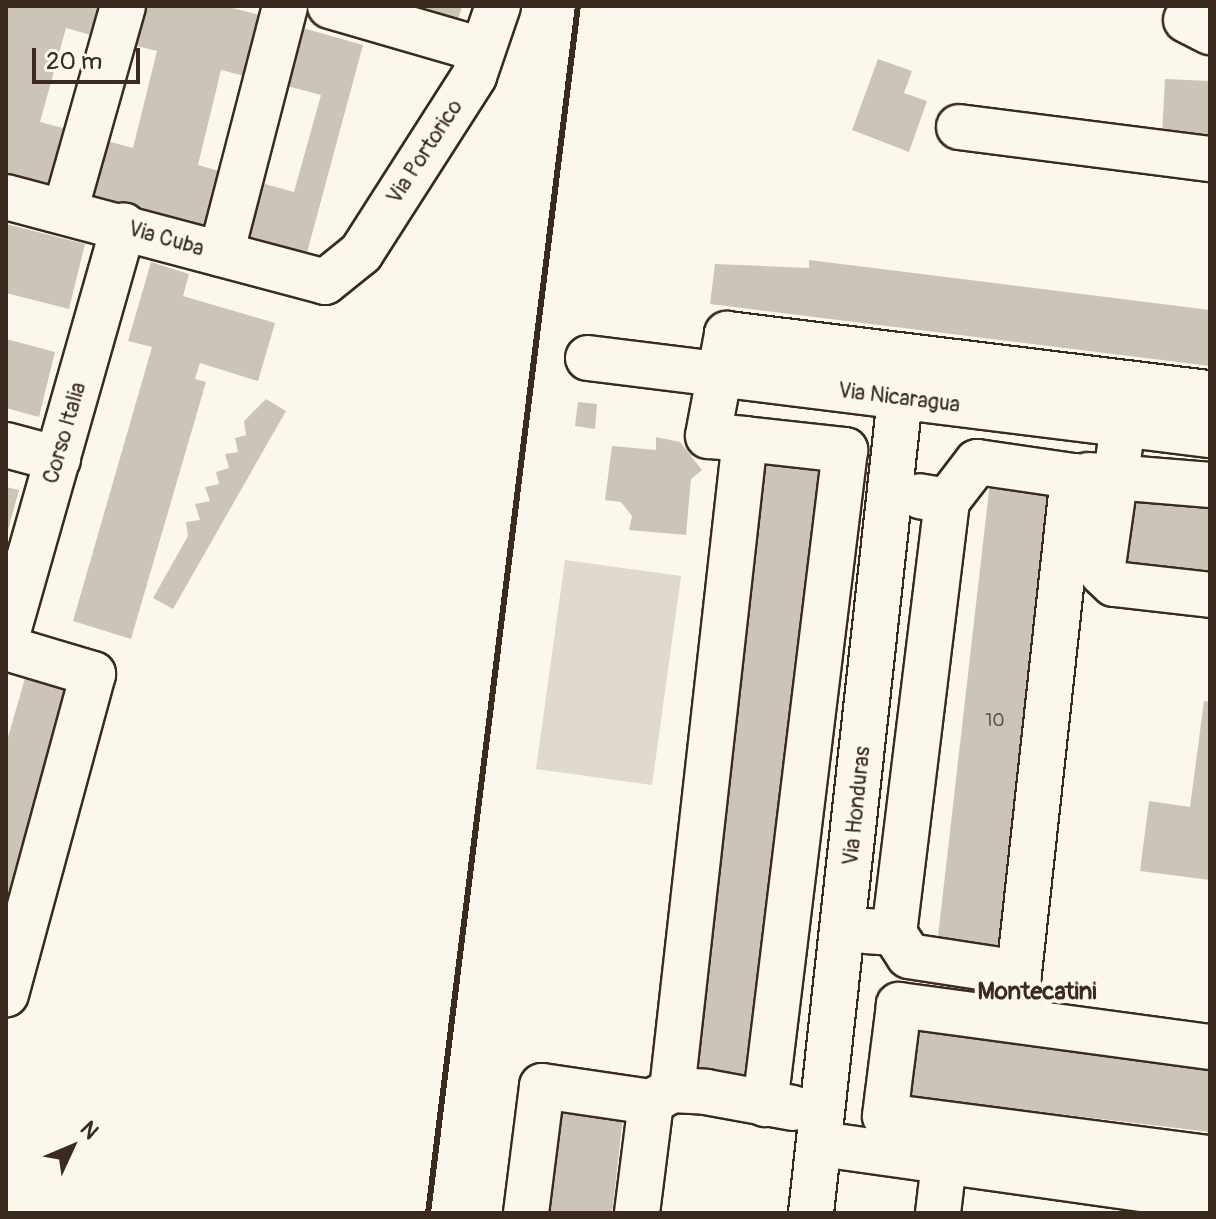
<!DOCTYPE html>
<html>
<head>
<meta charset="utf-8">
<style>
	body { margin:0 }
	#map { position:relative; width:1216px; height:1219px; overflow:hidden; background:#fbf7ec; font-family:Pangolin,sans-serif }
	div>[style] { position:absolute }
	.green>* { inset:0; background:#dfd9ce }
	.building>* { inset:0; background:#ccc4b9 }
	.roads { filter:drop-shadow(2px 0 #3b2a1e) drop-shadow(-2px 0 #3b2a1e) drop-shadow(0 2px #3b2a1e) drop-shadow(0 -2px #3b2a1e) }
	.minor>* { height:44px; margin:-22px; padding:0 22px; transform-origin:22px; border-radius:22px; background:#fbf7ec }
	.rail>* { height:6px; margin:-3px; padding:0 3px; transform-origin:3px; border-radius:3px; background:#3b2a1e }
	span { translate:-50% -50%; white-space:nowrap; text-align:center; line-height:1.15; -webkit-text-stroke:8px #fbf7ec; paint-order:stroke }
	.number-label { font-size:18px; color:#5f5045 }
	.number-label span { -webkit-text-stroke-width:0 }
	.street-label { font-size:22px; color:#3b2a1e }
	.neighbourhood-label { font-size:24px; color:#3b2a1e; font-weight:700 }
	.frame { position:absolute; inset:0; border:8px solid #3b2a1e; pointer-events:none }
	.north { position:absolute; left:32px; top:1107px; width:80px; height:80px; -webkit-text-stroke:6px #fbf7ec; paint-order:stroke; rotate:46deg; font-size:22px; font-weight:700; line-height:32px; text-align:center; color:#3b2a1e }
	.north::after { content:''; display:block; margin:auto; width:28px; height:36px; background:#3b2a1e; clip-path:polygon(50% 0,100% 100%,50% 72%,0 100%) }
	.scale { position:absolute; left:32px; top:48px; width:108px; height:36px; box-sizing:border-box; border:4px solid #3b2a1e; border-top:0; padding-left:10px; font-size:24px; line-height:28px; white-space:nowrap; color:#3b2a1e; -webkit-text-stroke:6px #fbf7ec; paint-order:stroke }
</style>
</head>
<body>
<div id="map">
	<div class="green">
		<div style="clip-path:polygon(565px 560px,681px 576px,652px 785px,536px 769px)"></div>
	</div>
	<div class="building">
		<div style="clip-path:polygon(6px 6px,107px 6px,98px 37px,66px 28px,40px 122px,74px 131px,57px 194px,6px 180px)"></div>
		<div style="clip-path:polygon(134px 6px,224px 6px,272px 18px,256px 79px,221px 70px,198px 165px,233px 175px,215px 234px,81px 198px,96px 138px,133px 148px,157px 51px,125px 43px)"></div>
		<div style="clip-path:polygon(409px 6px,462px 6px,458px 20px)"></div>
		<div style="clip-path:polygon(296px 26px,363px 45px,305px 260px,237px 242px,254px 181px,294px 192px,321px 95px,280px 84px)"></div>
		<div style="clip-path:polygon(878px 59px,912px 71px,904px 93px,927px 101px,909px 152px,852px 130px)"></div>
		<div style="clip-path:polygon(1165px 79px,1210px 81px,1210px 139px,1162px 136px)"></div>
		<div style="clip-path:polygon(6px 224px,85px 244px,69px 309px,6px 293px)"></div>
		<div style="clip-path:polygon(809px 260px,1210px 310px,1210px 366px,710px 304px,715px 264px,809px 268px)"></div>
		<div style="clip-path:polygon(151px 262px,189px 274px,183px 296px,275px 323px,258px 381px,200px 363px,195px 379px,206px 382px,131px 639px,73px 621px,152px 347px,128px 341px)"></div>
		<div style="clip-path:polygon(6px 339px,55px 352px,39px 417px,6px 408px)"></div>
		<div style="clip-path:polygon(266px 399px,286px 411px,173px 609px,153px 598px,188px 536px,186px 522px,200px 520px,195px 504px,210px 501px,205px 487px,219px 484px,216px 472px,229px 468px,225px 454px,238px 452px,235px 438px,246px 435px,244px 421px)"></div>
		<div style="clip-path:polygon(578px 402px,597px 404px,595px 429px,575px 426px)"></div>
		<div style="clip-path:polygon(656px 437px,680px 442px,702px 470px,691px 479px,686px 535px,629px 530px,632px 516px,621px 502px,605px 500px,612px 446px,656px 450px)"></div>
		<div style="clip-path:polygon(762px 454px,828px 462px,753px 1077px,688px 1069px)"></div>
		<div style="clip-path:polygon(990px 482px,1055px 489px,1000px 961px,936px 954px)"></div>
		<div style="clip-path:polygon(6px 487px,19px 490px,7px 533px,6px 533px)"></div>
		<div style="clip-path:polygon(1128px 497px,1210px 507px,1210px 577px,1120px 566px)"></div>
		<div style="clip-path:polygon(28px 668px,81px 684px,6px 934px,6px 744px)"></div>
		<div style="clip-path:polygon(1204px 701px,1210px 702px,1210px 880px,1140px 871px,1149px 801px,1190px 807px)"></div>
		<div style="clip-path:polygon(908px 1028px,1210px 1065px,1210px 1132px,900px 1095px)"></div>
		<div style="clip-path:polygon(562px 1101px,624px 1109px,612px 1213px,549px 1213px)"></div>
	</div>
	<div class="roads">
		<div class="minor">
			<div style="left:330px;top:6px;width:157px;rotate:16.2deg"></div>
			<div style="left:1186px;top:20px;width:27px;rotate:27deg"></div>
			<div style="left:959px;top:127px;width:253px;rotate:7.3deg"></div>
			<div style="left:6px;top:197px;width:330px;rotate:14.9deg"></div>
			<div style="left:325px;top:282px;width:46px;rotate:-38.9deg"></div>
			<div style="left:361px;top:253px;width:210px;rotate:-57.4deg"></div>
			<div style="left:474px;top:76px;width:74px;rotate:-71.1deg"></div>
			<div style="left:65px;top:211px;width:213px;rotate:-74.2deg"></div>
			<div style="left:221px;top:254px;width:256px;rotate:-75.5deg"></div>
			<div style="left:588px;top:358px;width:627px;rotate:7.06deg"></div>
			<div style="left:1123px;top:425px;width:149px;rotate:98.1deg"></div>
			<div style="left:1102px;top:573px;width:16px;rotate:43deg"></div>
			<div style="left:1114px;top:584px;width:97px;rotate:6.5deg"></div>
			<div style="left:745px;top:439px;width:101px;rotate:6.3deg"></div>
			<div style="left:845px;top:450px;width:659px;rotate:96.97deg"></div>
			<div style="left:6px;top:445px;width:54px;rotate:15.1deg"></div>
			<div style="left:1088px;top:475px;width:122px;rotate:4.7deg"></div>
			<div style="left:6px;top:639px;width:430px;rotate:-74.1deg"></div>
			<div style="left:6px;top:648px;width:91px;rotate:16.6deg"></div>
			<div style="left:93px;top:674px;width:332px;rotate:105.2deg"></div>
			<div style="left:866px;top:931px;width:28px;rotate:4deg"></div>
			<div style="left:894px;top:933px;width:435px;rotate:-83deg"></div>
			<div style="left:947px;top:501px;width:27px;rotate:-170deg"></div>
			<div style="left:894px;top:933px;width:27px;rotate:57deg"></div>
			<div style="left:909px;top:956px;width:111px;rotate:8.8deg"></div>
			<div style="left:1019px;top:973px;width:500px;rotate:-83.8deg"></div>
			<div style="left:1073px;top:476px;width:97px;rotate:-171.7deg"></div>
			<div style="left:977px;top:462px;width:49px;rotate:127.6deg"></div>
			<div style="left:1210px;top:1047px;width:314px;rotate:-172.3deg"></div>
			<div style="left:899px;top:1005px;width:112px;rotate:97.2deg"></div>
			<div style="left:885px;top:1116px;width:328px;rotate:7.4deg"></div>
			<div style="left:672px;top:1090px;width:655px;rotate:-83.6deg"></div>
			<div style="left:745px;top:439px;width:37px;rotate:-175deg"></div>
			<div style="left:708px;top:436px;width:104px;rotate:-79.4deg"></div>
			<div style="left:727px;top:334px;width:487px;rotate:7deg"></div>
			<div style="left:821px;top:1144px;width:393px;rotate:8deg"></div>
			<div style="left:526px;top:1213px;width:128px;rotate:-82.8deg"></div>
			<div style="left:542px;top:1086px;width:110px;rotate:8.4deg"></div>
			<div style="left:651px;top:1102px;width:24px;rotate:-30deg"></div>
			<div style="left:672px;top:1090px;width:34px;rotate:3deg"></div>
			<div style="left:706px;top:1092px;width:88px;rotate:10.4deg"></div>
			<div style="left:637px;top:1213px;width:112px;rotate:-82.8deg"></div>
			<div style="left:811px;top:1213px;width:820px;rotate:-83.77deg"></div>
			<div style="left:938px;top:1213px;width:50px;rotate:-83.2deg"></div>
		</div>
	</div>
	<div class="rail">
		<div style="left:428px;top:1213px;width:1216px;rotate:-82.92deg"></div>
	</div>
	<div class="number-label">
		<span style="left:995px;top:721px">10</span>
	</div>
	<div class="street-label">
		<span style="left:425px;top:152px;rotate:-57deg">Via Portorico</span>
		<span style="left:166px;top:239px;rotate:16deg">Via Cuba</span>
		<span style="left:899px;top:398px;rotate:7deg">Via Nicaragua</span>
		<span style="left:65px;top:433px;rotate:-74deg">Corso Italia</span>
		<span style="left:857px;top:806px;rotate:-84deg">Via Honduras</span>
	</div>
	<div class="neighbourhood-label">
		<span style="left:1037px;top:992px">Montecatini</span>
	</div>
	<div class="frame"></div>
	<div class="north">N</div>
	<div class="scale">20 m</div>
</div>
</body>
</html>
